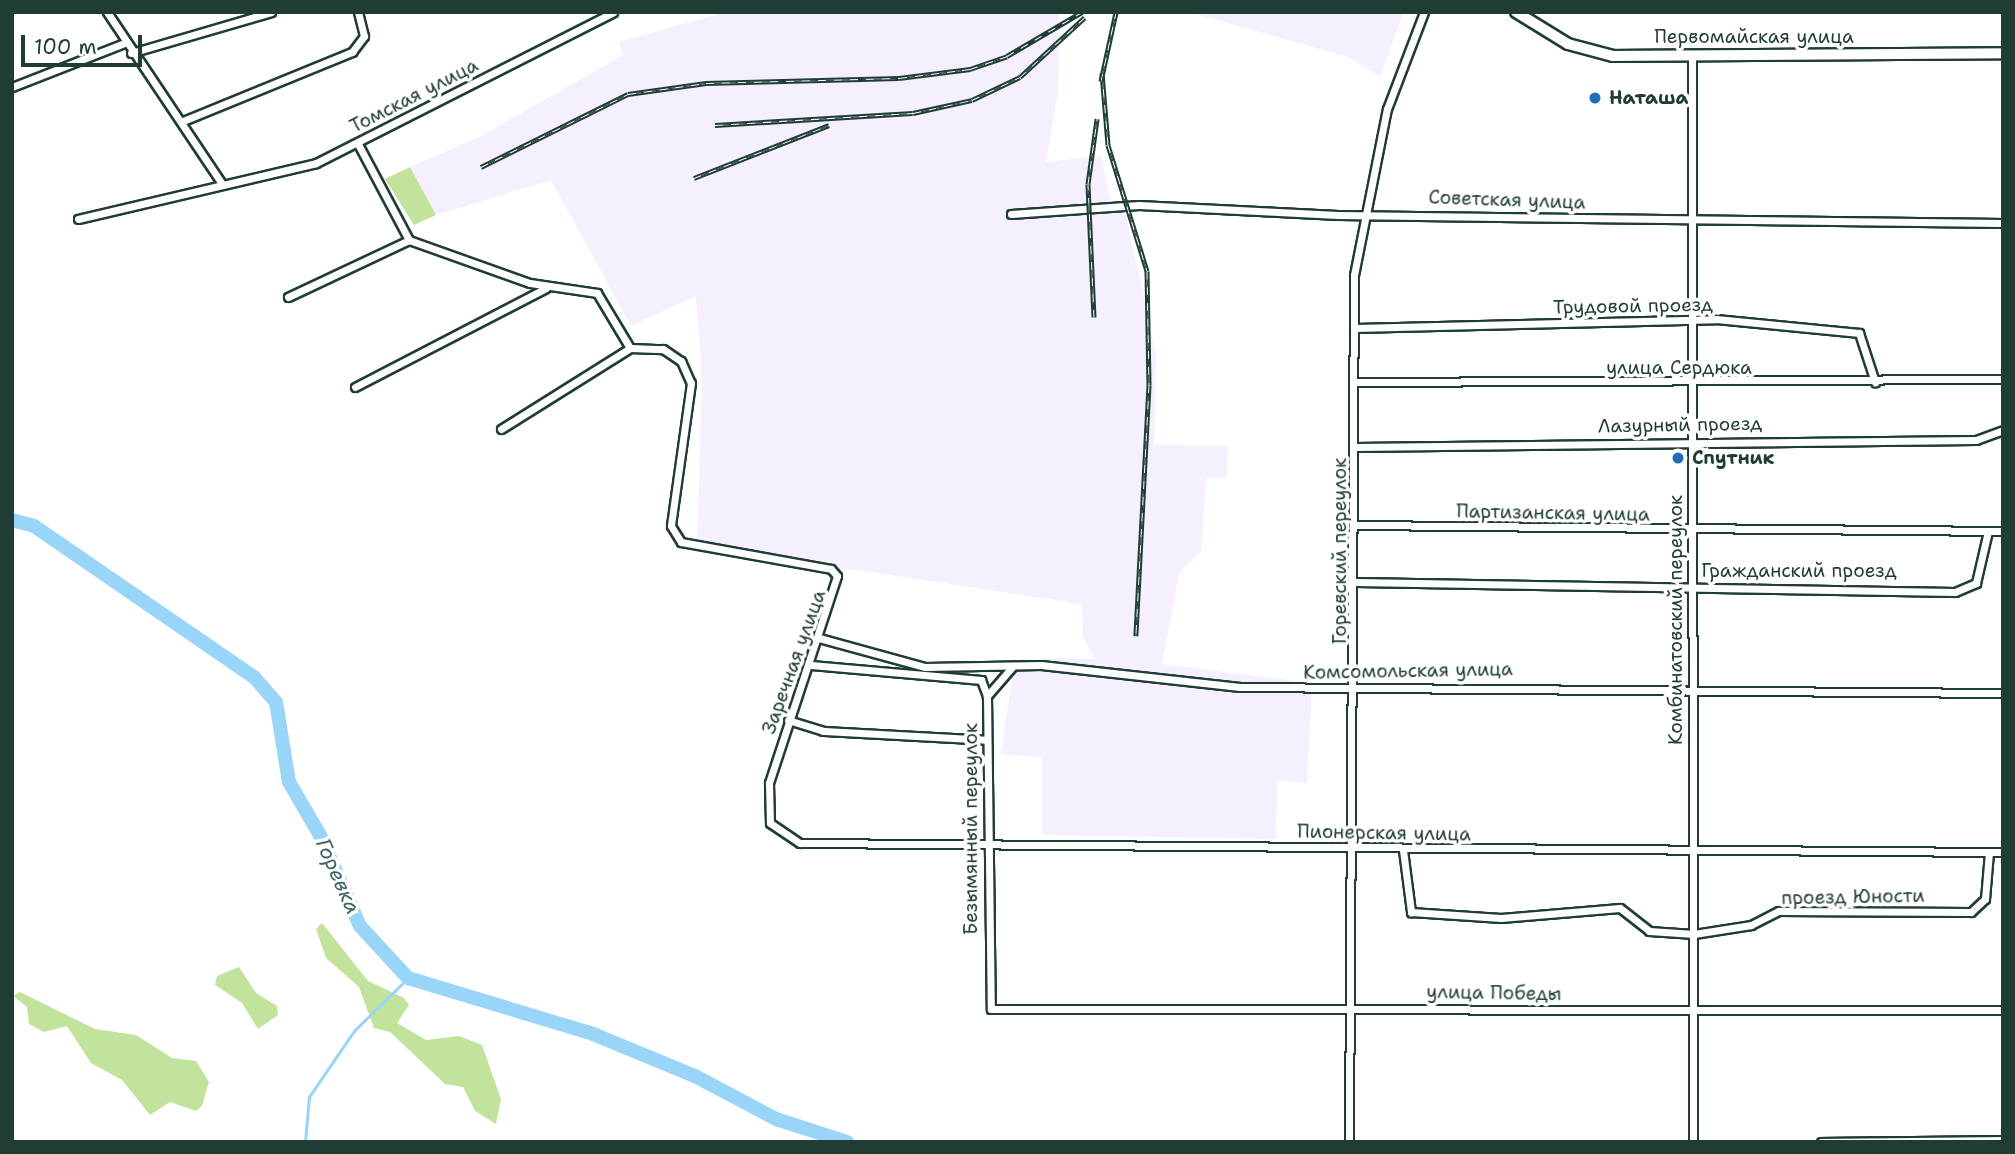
<!DOCTYPE html>
<html>
<head>
<meta charset="utf-8">
<style>
	body { margin:0 }
	#map { position:relative; width:2015px; height:1154px; overflow:hidden; background:#fff; font-family:"Shantell Sans",sans-serif }
	div>[style] { position:absolute }
	.built>* { inset:0; background:#f5effe }
	.green>* { inset:0; background:#c1e39c }
	.stream>* { height:2.5px; margin:-1.25px; padding:0 1.25px; transform-origin:1.25px; border-radius:1.25px; background:#99d4f9 }
	.river>* { height:14px; margin:-7px; padding:0 7px; transform-origin:7px; border-radius:7px; background:#99d4f9 }
	.roads { filter:drop-shadow(2px 0 #1f3d34) drop-shadow(-2px 0 #1f3d34) drop-shadow(0 2px #1f3d34) drop-shadow(0 -2px #1f3d34) }
	.minor>* { height:7px; margin:-3.5px; padding:0 3.5px; transform-origin:3.5px; border-radius:3.5px; background:#fff }
	.secondary>* { height:10px; margin:-5px; padding:0 5px; transform-origin:5px; border-radius:5px; background:#fff }
	.rail>* { height:5px; margin-top:-2.5px; transform-origin:0; background:repeating-linear-gradient(90deg,#fff 0 8px,#1f3d34 0 16px); box-sizing:border-box; border-block:2px solid #1f3d34 }
	.dots>* { width:19px; height:19px; translate:-50% -50%; box-sizing:border-box; border:4px solid #fff; border-radius:50% }
	span { translate:-50% -50%; white-space:nowrap; text-align:center; line-height:1.15; -webkit-text-stroke:7px #fff; paint-order:stroke }
	.street-label { font-size:19px; color:#1f3d34 }
	.poi-label { font-size:19px; color:#1f3d34; font-weight:700 }
	.left { translate:0 -50%; text-align:left }
	.water-label { font-size:21px; color:#3e6365; font-style:italic }
	.frame { position:absolute; inset:0; border:14px solid #1f3d34; pointer-events:none }
	.scale { position:absolute; left:21px; top:35px; width:121px; height:32px; box-sizing:border-box; border:4px solid #1f3d34; border-top:0; padding-left:9px; font-size:21px; line-height:24px; white-space:nowrap; color:#1f3d34; -webkit-text-stroke:5px #fff; paint-order:stroke }
</style>
</head>
<body>
<div id="map">
	<div class="built">
		<div style="clip-path:polygon(726px 12px,1059px 12px,1058px 92px,1046px 162px,1101px 156px,1110px 200px,1126px 215px,1156px 355px,1154px 445px,1228px 446px,1227px 478px,1206px 478px,1201px 551px,1179px 573px,1162px 664px,1312px 683px,1307px 783px,1277px 780px,1276px 839px,1042px 835px,1042px 757px,1001px 754px,1013px 671px,1041px 668px,1041px 658px,1095px 659px,1083px 637px,1082px 604px,697px 546px,702px 381px,696px 296px,631px 326px,551px 180px,436px 215px,410px 167px,481px 136px,623px 55px,619px 42px)"></div>
		<div style="clip-path:polygon(1189px 12px,1404px 12px,1380px 76px,1348px 57px)"></div>
	</div>
	<div class="green">
		<div style="clip-path:polygon(410px 167px,436px 215px,414px 225px,385px 179px)"></div>
		<div style="clip-path:polygon(322px 923px,368px 981px,404px 998px,409px 1005px,397px 1023px,426px 1040px,459px 1036px,482px 1045px,501px 1099px,496px 1124px,475px 1111px,463px 1087px,445px 1084px,390px 1032px,374px 1028px,359px 987px,326px 958px,316px 929px)"></div>
		<div style="clip-path:polygon(239px 967px,256px 993px,277px 1006px,278px 1015px,258px 1029px,242px 1003px,215px 985px,217px 976px)"></div>
		<div style="clip-path:polygon(20px 992px,95px 1029px,136px 1035px,172px 1058px,196px 1061px,209px 1082px,202px 1106px,196px 1111px,170px 1102px,150px 1115px,122px 1080px,91px 1063px,67px 1026px,44px 1032px,29px 1024px,27px 1007px,13px 996px)"></div>
	</div>
	<div class="stream">
		<div style="left:305px;top:1142px;width:45px;rotate:-84.9deg"></div>
		<div style="left:309px;top:1097px;width:80px;rotate:-55.7deg"></div>
		<div style="left:354px;top:1031px;width:76px;rotate:-44.5deg"></div>
	</div>
	<div class="river">
		<div style="left:12px;top:520px;width:23px;rotate:15deg"></div>
		<div style="left:34px;top:526px;width:267px;rotate:34.5deg"></div>
		<div style="left:254px;top:677px;width:33px;rotate:49deg"></div>
		<div style="left:276px;top:702px;width:81px;rotate:80.8deg"></div>
		<div style="left:289px;top:782px;width:61px;rotate:59.7deg"></div>
		<div style="left:320px;top:835px;width:99px;rotate:66.3deg"></div>
		<div style="left:360px;top:926px;width:71px;rotate:47.3deg"></div>
		<div style="left:408px;top:978px;width:193px;rotate:16.8deg"></div>
		<div style="left:593px;top:1034px;width:110px;rotate:22.4deg"></div>
		<div style="left:695px;top:1076px;width:92px;rotate:28deg"></div>
		<div style="left:776px;top:1119px;width:75px;rotate:17.9deg"></div>
	</div>
	<div class="roads">
		<div class="minor">
			<div style="left:107px;top:12px;width:205px;rotate:56.2deg"></div>
			<div style="left:131px;top:53px;width:146px;rotate:-16.3deg"></div>
			<div style="left:1692px;top:55px;width:1087px;rotate:89.95deg"></div>
			<div style="left:12px;top:87px;width:120px;rotate:-21.4deg"></div>
			<div style="left:183px;top:121px;width:183px;rotate:-22.2deg"></div>
			<div style="left:352px;top:52px;width:20px;rotate:-53deg"></div>
			<div style="left:364px;top:36px;width:25px;rotate:-104deg"></div>
			<div style="left:358px;top:144px;width:109px;rotate:62deg"></div>
			<div style="left:409px;top:240px;width:128px;rotate:19.6deg"></div>
			<div style="left:530px;top:283px;width:68px;rotate:8.5deg"></div>
			<div style="left:597px;top:293px;width:64px;rotate:59deg"></div>
			<div style="left:1011px;top:214px;width:128px;rotate:-4deg"></div>
			<div style="left:1139px;top:205px;width:199px;rotate:2.9deg"></div>
			<div style="left:1338px;top:215px;width:665px;rotate:0.69deg"></div>
			<div style="left:78px;top:219px;width:244px;rotate:-13.2deg"></div>
			<div style="left:316px;top:163px;width:333px;rotate:-26.9deg"></div>
			<div style="left:288px;top:297px;width:134px;rotate:-25.2deg"></div>
			<div style="left:1355px;top:328px;width:361px;rotate:-1.4deg"></div>
			<div style="left:1716px;top:319px;width:144px;rotate:5.6deg"></div>
			<div style="left:1859px;top:333px;width:52px;rotate:71.9deg"></div>
			<div style="left:1355px;top:382px;width:648px;rotate:-0.27deg"></div>
			<div style="left:355px;top:387px;width:215px;rotate:-27.4deg"></div>
			<div style="left:501px;top:429px;width:152px;rotate:-32.1deg"></div>
			<div style="left:630px;top:348px;width:33px;rotate:2deg"></div>
			<div style="left:663px;top:349px;width:22px;rotate:34deg"></div>
			<div style="left:681px;top:361px;width:24px;rotate:66deg"></div>
			<div style="left:691px;top:383px;width:144px;rotate:98deg"></div>
			<div style="left:671px;top:526px;width:19px;rotate:58deg"></div>
			<div style="left:681px;top:542px;width:152px;rotate:10.2deg"></div>
			<div style="left:831px;top:569px;width:9px;rotate:49deg"></div>
			<div style="left:837px;top:576px;width:218px;rotate:108.2deg"></div>
			<div style="left:769px;top:783px;width:40px;rotate:88.6deg"></div>
			<div style="left:770px;top:823px;width:36px;rotate:34deg"></div>
			<div style="left:800px;top:843px;width:1203px;rotate:0.43deg"></div>
			<div style="left:1355px;top:447px;width:621px;rotate:-0.65deg"></div>
			<div style="left:1976px;top:440px;width:29px;rotate:-20deg"></div>
			<div style="left:1355px;top:525px;width:648px;rotate:0.53deg"></div>
			<div style="left:1356px;top:582px;width:599px;rotate:0.96deg"></div>
			<div style="left:1955px;top:592px;width:23px;rotate:-23deg"></div>
			<div style="left:1976px;top:583px;width:53px;rotate:-77deg"></div>
			<div style="left:819px;top:638px;width:110px;rotate:15.3deg"></div>
			<div style="left:925px;top:667px;width:116px;rotate:-1deg"></div>
			<div style="left:1041px;top:665px;width:200px;rotate:6.3deg"></div>
			<div style="left:1240px;top:687px;width:763px;rotate:0.45deg"></div>
			<div style="left:811px;top:665px;width:171px;rotate:5deg"></div>
			<div style="left:981px;top:680px;width:17px;rotate:69deg"></div>
			<div style="left:1013px;top:666px;width:40px;rotate:131deg"></div>
			<div style="left:987px;top:696px;width:313px;rotate:89.3deg"></div>
			<div style="left:991px;top:1009px;width:1012px;rotate:0.06deg"></div>
			<div style="left:788px;top:720px;width:37px;rotate:17deg"></div>
			<div style="left:823px;top:731px;width:164px;rotate:3.1deg"></div>
			<div style="left:1403px;top:850px;width:63px;rotate:82.6deg"></div>
			<div style="left:1411px;top:912px;width:90px;rotate:3.8deg"></div>
			<div style="left:1501px;top:918px;width:119px;rotate:-4.8deg"></div>
			<div style="left:1620px;top:908px;width:37px;rotate:38deg"></div>
			<div style="left:1649px;top:931px;width:45px;rotate:3.8deg"></div>
			<div style="left:1694px;top:934px;width:58px;rotate:-9deg"></div>
			<div style="left:1751px;top:925px;width:31px;rotate:-27deg"></div>
			<div style="left:1779px;top:911px;width:192px;rotate:0.3deg"></div>
			<div style="left:1971px;top:912px;width:19px;rotate:-43deg"></div>
			<div style="left:1985px;top:899px;width:47px;rotate:-85.1deg"></div>
			<div style="left:1349px;top:1142px;width:867px;rotate:-89.67deg"></div>
			<div style="left:1354px;top:275px;width:169px;rotate:-78.8deg"></div>
			<div style="left:1387px;top:109px;width:104px;rotate:-69.1deg"></div>
			<div style="left:1821px;top:1142px;width:182px;rotate:-0.6deg"></div>
		</div>
		<div class="secondary">
			<div style="left:1516px;top:12px;width:61px;rotate:31.6deg"></div>
			<div style="left:1568px;top:44px;width:47px;rotate:14.9deg"></div>
			<div style="left:1613px;top:56px;width:390px;rotate:-0.4deg"></div>
		</div>
	</div>
	<div class="rail">
		<div style="left:1102px;top:73px;width:72px;rotate:85.2deg"></div>
		<div style="left:1108px;top:145px;width:132px;rotate:72.8deg"></div>
		<div style="left:1147px;top:271px;width:114px;rotate:89deg"></div>
		<div style="left:1149px;top:385px;width:251px;rotate:93deg"></div>
		<div style="left:1101px;top:81px;width:71px;rotate:-77.7deg"></div>
		<div style="left:715px;top:125px;width:198px;rotate:-3.5deg"></div>
		<div style="left:913px;top:113px;width:60px;rotate:-12.4deg"></div>
		<div style="left:972px;top:100px;width:53px;rotate:-25.6deg"></div>
		<div style="left:1020px;top:77px;width:88px;rotate:-42.7deg"></div>
		<div style="left:481px;top:167px;width:164px;rotate:-26.4deg"></div>
		<div style="left:628px;top:94px;width:79px;rotate:-8deg"></div>
		<div style="left:706px;top:83px;width:193px;rotate:-1.5deg"></div>
		<div style="left:899px;top:78px;width:72px;rotate:-7.2deg"></div>
		<div style="left:970px;top:69px;width:39px;rotate:-19deg"></div>
		<div style="left:1007px;top:56px;width:87px;rotate:-30.4deg"></div>
		<div style="left:694px;top:178px;width:145px;rotate:-21.4deg"></div>
		<div style="left:1094px;top:317px;width:133px;rotate:-92.6deg"></div>
		<div style="left:1088px;top:184px;width:66px;rotate:-82.1deg"></div>
	</div>
	<div class="dots">
		<div style="left:1595px;top:98px;background:#1f6fb2"></div>
		<div style="left:1678px;top:458px;background:#1f6fb2"></div>
	</div>
	<div class="street-label">
		<span style="left:1754px;top:37px">Первомайская улица</span>
		<span style="left:414px;top:96px;rotate:-27deg">Томская улица</span>
		<span style="left:1507px;top:200px;rotate:2deg">Советская улица</span>
		<span style="left:1633px;top:306px;rotate:-1deg">Трудовой проезд</span>
		<span style="left:1679px;top:368px">улица Сердюка</span>
		<span style="left:1680px;top:425px;rotate:-1deg">Лазурный проезд</span>
		<span style="left:1553px;top:513px;rotate:1deg">Партизанская улица</span>
		<span style="left:1340px;top:551px;rotate:-90deg">Горевский переулок</span>
		<span style="left:1799px;top:571px">Гражданский проезд</span>
		<span style="left:1676px;top:620px;rotate:-90deg">Комбинатовский переулок</span>
		<span style="left:794px;top:662px;rotate:-70deg">Заречная улица</span>
		<span style="left:1408px;top:671px;rotate:-1deg">Комсомольская улица</span>
		<span style="left:971px;top:829px;rotate:-90deg">Безымянный переулок</span>
		<span style="left:1384px;top:833px;rotate:1deg">Пионерская улица</span>
		<span style="left:1853px;top:897px;rotate:-1deg">проезд Юности</span>
		<span style="left:1494px;top:993px;rotate:1deg">улица Победы</span>
	</div>
	<div class="poi-label">
		<span class="left" style="left:1609px;top:98px">Наташа</span>
		<span class="left" style="left:1692px;top:458px">Спутник</span>
	</div>
	<div class="water-label">
		<span style="left:338px;top:876px;rotate:66deg">Горевка</span>
	</div>
	<div class="frame"></div>
	<div class="scale">100 m</div>
</div>
</body>
</html>
